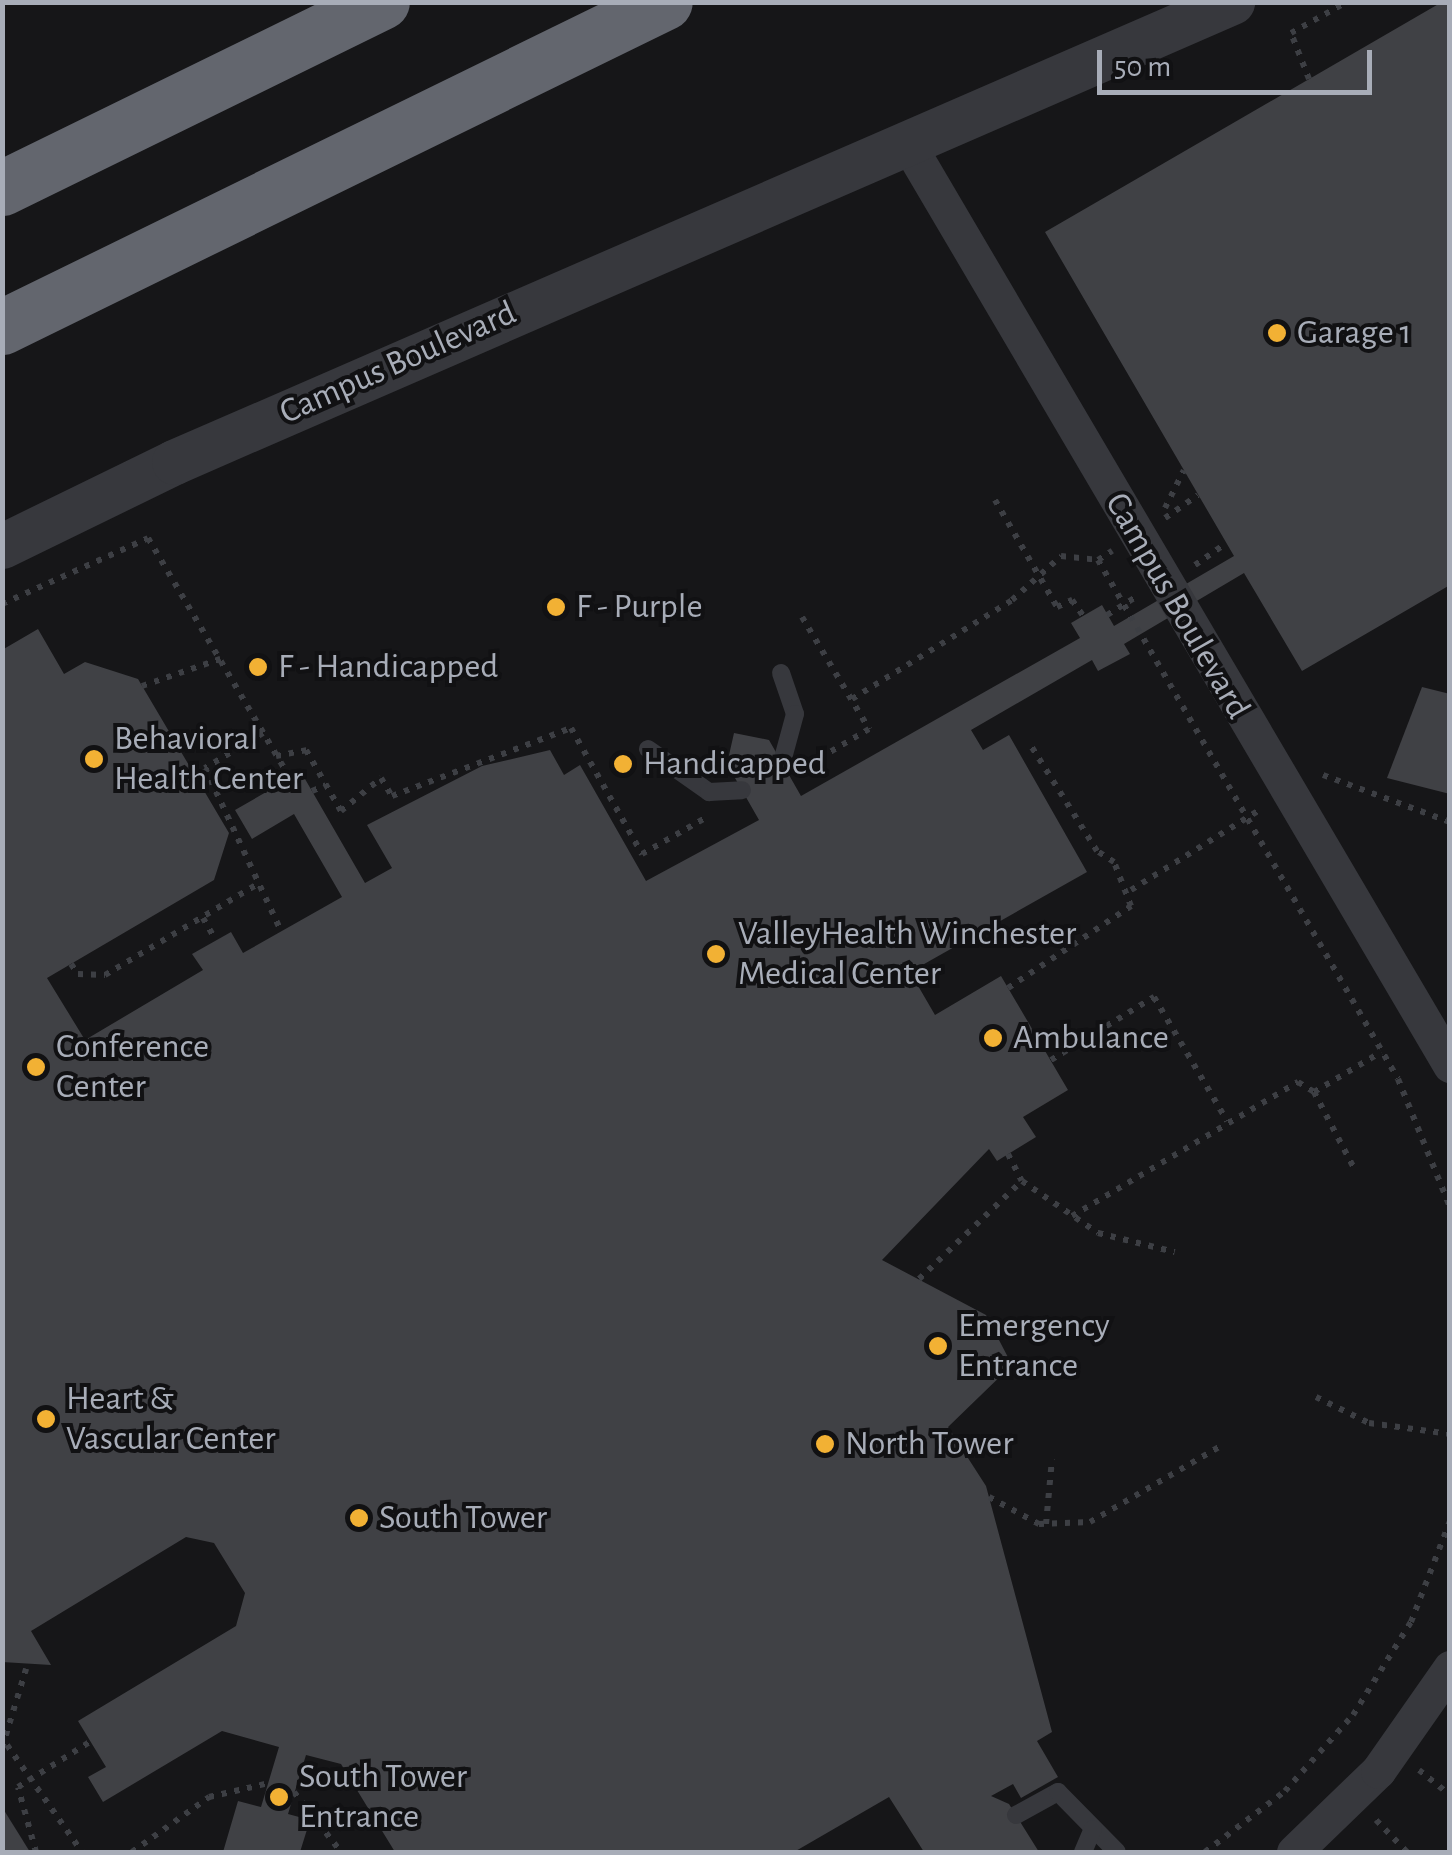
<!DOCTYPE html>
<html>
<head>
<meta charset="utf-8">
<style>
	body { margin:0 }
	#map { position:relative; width:1452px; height:1855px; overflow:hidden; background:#161618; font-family:"Alegreya Sans",sans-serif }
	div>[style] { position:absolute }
	.building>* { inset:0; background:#404145 }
	.path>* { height:6px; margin-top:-3px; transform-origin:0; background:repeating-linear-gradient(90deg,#3d3f44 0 5px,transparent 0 13px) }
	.service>* { height:18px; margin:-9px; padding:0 9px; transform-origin:9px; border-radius:9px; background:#37383d }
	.minor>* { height:35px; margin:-17.5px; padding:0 17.5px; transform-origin:17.5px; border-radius:17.5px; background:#37383d }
	.tertiary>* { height:45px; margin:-22.5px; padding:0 22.5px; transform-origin:22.5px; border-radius:22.5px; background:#37383d }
	.motorway>* { height:55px; margin:-27.5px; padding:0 27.5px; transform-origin:27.5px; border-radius:27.5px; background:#63666e }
	.dots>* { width:28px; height:28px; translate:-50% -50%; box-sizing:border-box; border:5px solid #111113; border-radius:50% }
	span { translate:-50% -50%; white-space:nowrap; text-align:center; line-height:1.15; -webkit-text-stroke:8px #111113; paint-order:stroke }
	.poi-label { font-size:35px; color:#a8adb8 }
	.left { translate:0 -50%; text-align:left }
	.street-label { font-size:35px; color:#a8adb8 }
	.frame { position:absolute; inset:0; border:5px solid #a8adb8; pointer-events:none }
	.scale { position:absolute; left:1097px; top:50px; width:275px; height:45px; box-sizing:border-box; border:5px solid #a8adb8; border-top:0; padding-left:12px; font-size:30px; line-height:35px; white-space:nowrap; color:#a8adb8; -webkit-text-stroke:8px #111113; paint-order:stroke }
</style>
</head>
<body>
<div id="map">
	<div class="building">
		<div style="clip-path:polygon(1442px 2px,1450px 2px,1450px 585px,1302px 671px,1244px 573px,1124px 644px,1130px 654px,1098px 671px,1092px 660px,971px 730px,983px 750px,1009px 735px,1087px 872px,910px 972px,935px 1015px,1001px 976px,1068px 1090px,1023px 1117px,1036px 1137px,997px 1161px,989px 1149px,882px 1260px,986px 1315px,1012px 1365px,948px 1427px,986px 1486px,1052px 1732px,1037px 1741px,1058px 1777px,1021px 1798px,1013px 1784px,991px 1796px,1009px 1804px,1039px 1852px,924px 1852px,889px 1797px,794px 1852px,395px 1852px,341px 1764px,306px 1755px,288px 1814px,310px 1820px,300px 1852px,223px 1852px,238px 1801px,261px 1807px,279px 1747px,222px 1731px,103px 1802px,88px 1777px,106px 1767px,78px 1721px,236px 1626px,245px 1593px,214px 1543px,186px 1537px,31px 1631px,51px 1665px,2px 1662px,2px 650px,38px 629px,64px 674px,85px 662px,138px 679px,229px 833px,214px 880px,47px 978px,85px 1040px,203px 970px,192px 954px,231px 932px,243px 953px,342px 897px,294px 814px,252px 839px,235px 810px,301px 772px,365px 883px,392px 868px,367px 825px,482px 766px,550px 750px,564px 775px,580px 765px,646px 881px,759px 820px,727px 764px,734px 733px,769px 740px,801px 796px,1080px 638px,1071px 623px,1083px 616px,1102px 605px,1114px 626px,1234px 556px,1045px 232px)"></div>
		<div style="clip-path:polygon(1422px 687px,1450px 694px,1450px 794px,1387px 778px)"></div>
		<div style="clip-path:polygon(2px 1807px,30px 1852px,2px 1852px)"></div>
	</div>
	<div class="path">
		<div style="left:1309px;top:79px;width:49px;rotate:-111.4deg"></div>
		<div style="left:1291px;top:33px;width:64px;rotate:-29deg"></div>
		<div style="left:995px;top:500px;width:124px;rotate:59.9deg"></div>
		<div style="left:1057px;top:607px;width:17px;rotate:-25deg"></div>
		<div style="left:1072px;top:600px;width:19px;rotate:55deg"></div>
		<div style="left:1165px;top:508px;width:42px;rotate:-63.4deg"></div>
		<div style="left:1165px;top:518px;width:40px;rotate:-34.9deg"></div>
		<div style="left:1098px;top:560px;width:599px;rotate:59.97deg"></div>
		<div style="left:1398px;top:1079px;width:138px;rotate:67.9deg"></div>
		<div style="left:1195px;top:565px;width:38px;rotate:-35deg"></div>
		<div style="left:2px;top:604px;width:160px;rotate:-24.3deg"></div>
		<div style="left:148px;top:538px;width:279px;rotate:59.4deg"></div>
		<div style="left:1107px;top:615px;width:34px;rotate:-32deg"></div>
		<div style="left:802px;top:617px;width:131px;rotate:59.1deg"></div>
		<div style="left:869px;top:729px;width:71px;rotate:149.5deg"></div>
		<div style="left:142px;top:686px;width:83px;rotate:-19.1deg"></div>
		<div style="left:852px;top:699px;width:188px;rotate:-31.7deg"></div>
		<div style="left:1012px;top:600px;width:66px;rotate:-41.9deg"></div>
		<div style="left:1061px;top:556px;width:37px;rotate:6deg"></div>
		<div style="left:1098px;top:560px;width:17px;rotate:-33deg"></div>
		<div style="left:263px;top:733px;width:68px;rotate:148.9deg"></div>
		<div style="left:205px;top:768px;width:180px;rotate:65deg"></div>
		<div style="left:276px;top:756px;width:31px;rotate:-11deg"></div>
		<div style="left:306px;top:750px;width:70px;rotate:60.2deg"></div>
		<div style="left:341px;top:811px;width:52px;rotate:-39.5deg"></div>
		<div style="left:381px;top:778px;width:21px;rotate:59deg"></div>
		<div style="left:392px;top:796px;width:191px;rotate:-20.8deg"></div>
		<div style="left:571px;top:728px;width:145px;rotate:60.6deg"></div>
		<div style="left:642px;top:854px;width:75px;rotate:-29.6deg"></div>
		<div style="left:1323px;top:775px;width:135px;rotate:20.3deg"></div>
		<div style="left:312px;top:791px;width:15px;rotate:-23deg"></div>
		<div style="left:1131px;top:890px;width:153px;rotate:-31.9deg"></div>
		<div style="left:203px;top:918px;width:24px;rotate:60deg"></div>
		<div style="left:71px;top:964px;width:12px;rotate:55deg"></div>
		<div style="left:78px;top:974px;width:27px;rotate:2deg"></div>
		<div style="left:105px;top:975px;width:176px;rotate:-30.8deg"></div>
		<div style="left:1008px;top:988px;width:148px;rotate:-33.7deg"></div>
		<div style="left:1131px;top:906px;width:47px;rotate:-111.1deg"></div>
		<div style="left:1114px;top:862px;width:20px;rotate:-147deg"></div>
		<div style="left:1097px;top:851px;width:126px;rotate:-122.1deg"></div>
		<div style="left:1051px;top:1060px;width:121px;rotate:-31.5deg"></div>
		<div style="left:1154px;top:997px;width:144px;rotate:59.5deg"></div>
		<div style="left:1314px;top:1092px;width:78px;rotate:-30.8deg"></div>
		<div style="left:1008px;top:1154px;width:30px;rotate:63deg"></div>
		<div style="left:1022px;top:1181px;width:92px;rotate:34.4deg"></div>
		<div style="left:1098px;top:1233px;width:79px;rotate:13.9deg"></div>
		<div style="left:1072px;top:1216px;width:263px;rotate:-30.7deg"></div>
		<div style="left:1298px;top:1082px;width:19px;rotate:32deg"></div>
		<div style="left:1314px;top:1092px;width:88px;rotate:62.3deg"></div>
		<div style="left:919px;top:1279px;width:142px;rotate:-43.6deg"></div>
		<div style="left:1316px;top:1397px;width:59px;rotate:26.1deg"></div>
		<div style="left:1369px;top:1423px;width:82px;rotate:7.7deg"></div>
		<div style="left:989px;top:1497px;width:57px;rotate:28.4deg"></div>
		<div style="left:1039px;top:1524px;width:51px;rotate:-2.2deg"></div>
		<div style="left:1090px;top:1522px;width:149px;rotate:-30.2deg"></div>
		<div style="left:1046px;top:1524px;width:65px;rotate:-84.7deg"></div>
		<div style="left:7px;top:1745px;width:131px;rotate:55deg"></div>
		<div style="left:2px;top:1748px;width:83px;rotate:-73.1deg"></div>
		<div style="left:1419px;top:1770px;width:40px;rotate:39deg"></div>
		<div style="left:294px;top:1792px;width:76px;rotate:51.9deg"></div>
		<div style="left:1376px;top:1820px;width:45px;rotate:45.9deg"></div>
		<div style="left:36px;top:1852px;width:67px;rotate:-105.5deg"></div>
		<div style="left:18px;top:1787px;width:86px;rotate:-32.2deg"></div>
		<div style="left:132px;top:1852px;width:95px;rotate:-35.5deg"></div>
		<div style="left:209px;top:1797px;width:62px;rotate:-13.1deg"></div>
		<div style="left:1205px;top:1852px;width:101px;rotate:-37.3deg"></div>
		<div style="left:1285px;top:1791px;width:102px;rotate:-48.2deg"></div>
		<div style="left:1353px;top:1715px;width:110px;rotate:-58.1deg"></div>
		<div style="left:1411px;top:1622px;width:108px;rotate:-68.9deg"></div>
	</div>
	<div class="service">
		<div style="left:781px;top:673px;width:43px;rotate:71.1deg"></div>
		<div style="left:795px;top:714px;width:50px;rotate:105.2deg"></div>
		<div style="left:648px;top:749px;width:75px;rotate:35.2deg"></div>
		<div style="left:709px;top:792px;width:33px;rotate:-3deg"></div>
		<div style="left:1016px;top:1815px;width:48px;rotate:-28.7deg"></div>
		<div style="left:1058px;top:1792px;width:84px;rotate:45.5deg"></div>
		<div style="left:1083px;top:1852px;width:25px;rotate:-67deg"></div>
	</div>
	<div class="minor">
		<div style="left:908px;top:144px;width:1069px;rotate:59.52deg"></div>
		<div style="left:1294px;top:1852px;width:117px;rotate:-44deg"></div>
		<div style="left:1378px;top:1771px;width:126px;rotate:-55deg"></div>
	</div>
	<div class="tertiary">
		<div style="left:2px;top:546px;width:191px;rotate:-26deg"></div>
		<div style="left:174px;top:462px;width:1154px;rotate:-23.5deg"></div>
	</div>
	<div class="motorway">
		<div style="left:2px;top:188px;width:423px;rotate:-26.1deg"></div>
		<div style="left:2px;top:327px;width:738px;rotate:-26.11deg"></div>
	</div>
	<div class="dots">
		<div style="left:1277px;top:333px;background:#f2b134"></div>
		<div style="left:556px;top:607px;background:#f2b134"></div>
		<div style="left:258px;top:667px;background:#f2b134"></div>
		<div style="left:94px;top:759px;background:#f2b134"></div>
		<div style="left:623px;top:764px;background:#f2b134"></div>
		<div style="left:716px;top:954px;background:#f2b134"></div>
		<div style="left:993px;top:1038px;background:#f2b134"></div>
		<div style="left:36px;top:1067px;background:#f2b134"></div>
		<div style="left:938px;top:1346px;background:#f2b134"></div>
		<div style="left:46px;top:1419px;background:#f2b134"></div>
		<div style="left:825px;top:1444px;background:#f2b134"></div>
		<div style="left:359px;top:1518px;background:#f2b134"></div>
		<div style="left:279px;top:1797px;background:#f2b134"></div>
	</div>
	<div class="poi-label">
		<span class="left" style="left:1297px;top:333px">Garage 1</span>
		<span class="left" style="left:576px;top:607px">F - Purple</span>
		<span class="left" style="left:278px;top:667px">F - Handicapped</span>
		<span class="left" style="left:114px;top:759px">Behavioral<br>Health Center</span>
		<span class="left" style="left:643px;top:764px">Handicapped</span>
		<span class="left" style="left:738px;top:954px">ValleyHealth Winchester<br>Medical Center</span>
		<span class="left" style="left:1013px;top:1038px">Ambulance</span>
		<span class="left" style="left:56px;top:1067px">Conference<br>Center</span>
		<span class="left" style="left:958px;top:1346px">Emergency<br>Entrance</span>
		<span class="left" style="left:66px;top:1419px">Heart &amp;<br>Vascular Center</span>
		<span class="left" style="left:845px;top:1444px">North Tower</span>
		<span class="left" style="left:379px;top:1518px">South Tower</span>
		<span class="left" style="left:299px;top:1797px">South Tower<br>Entrance</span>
	</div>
	<div class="street-label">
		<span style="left:398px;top:363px;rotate:-24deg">Campus Boulevard</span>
		<span style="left:1177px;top:606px;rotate:60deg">Campus Boulevard</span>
	</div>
	<div class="frame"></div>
	<div class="scale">50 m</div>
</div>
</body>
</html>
